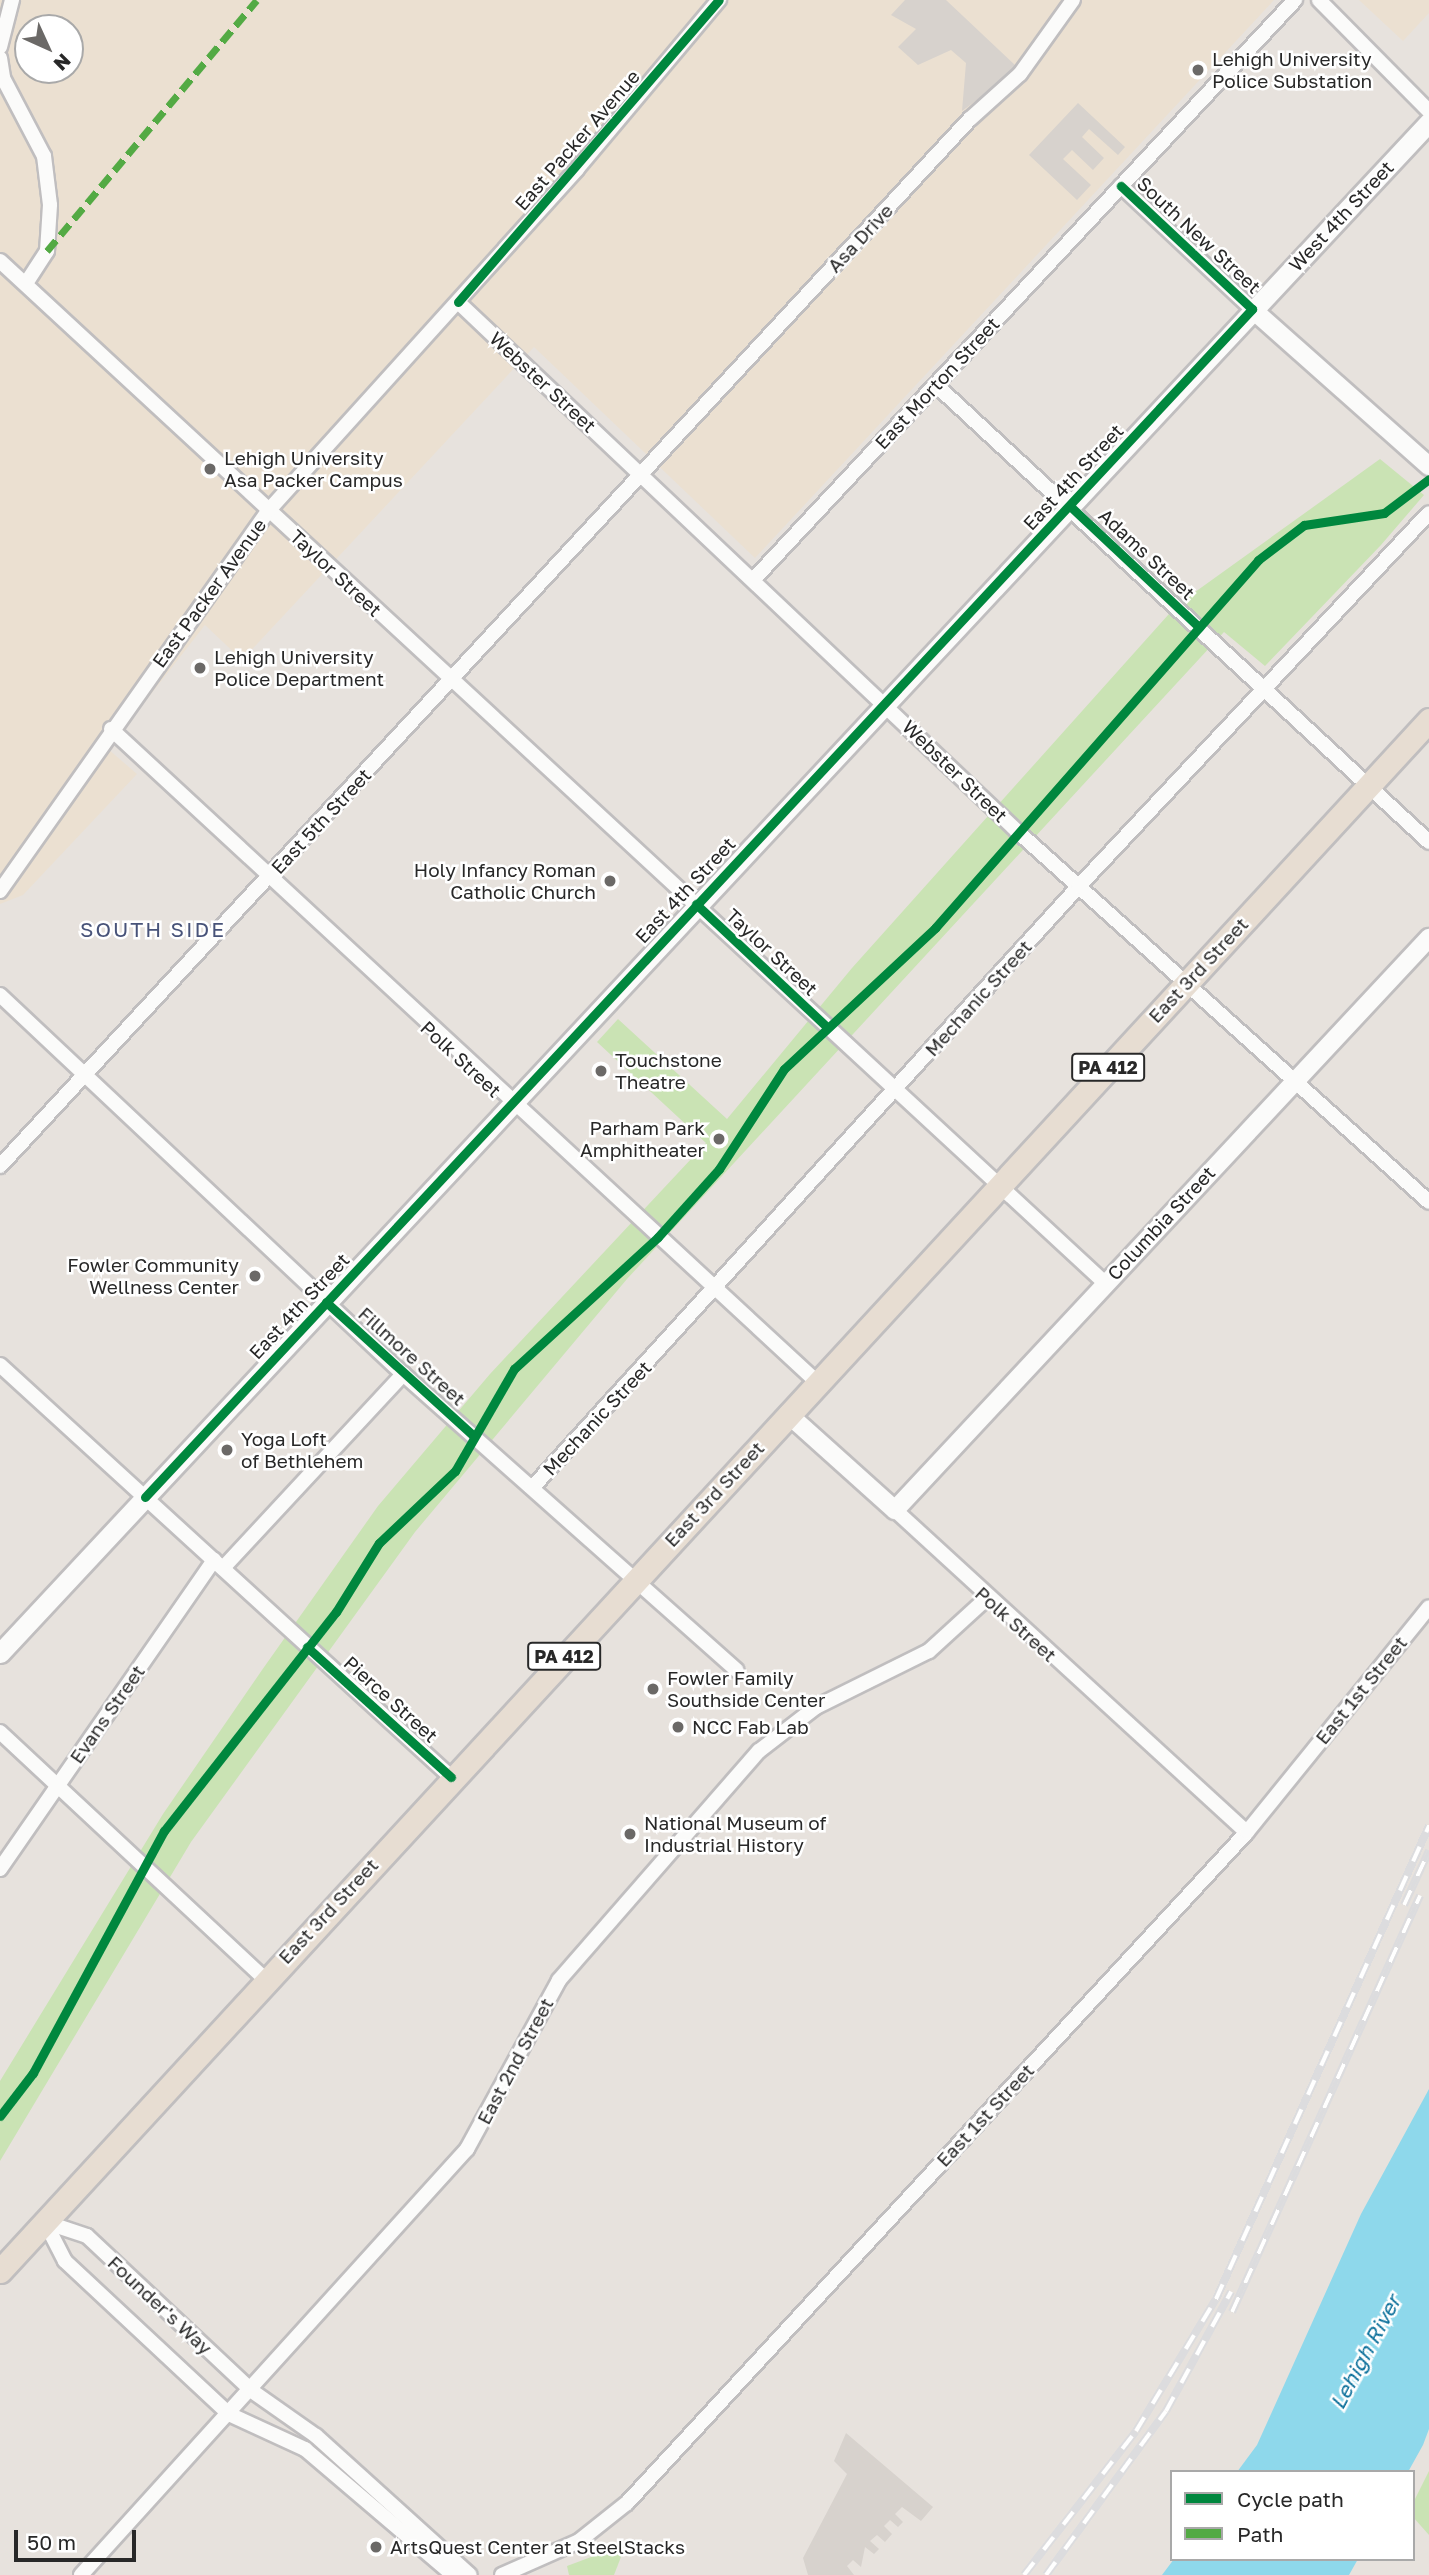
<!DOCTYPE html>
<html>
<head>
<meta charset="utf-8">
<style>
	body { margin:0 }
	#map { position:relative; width:1429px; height:2575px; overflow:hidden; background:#e7e2dd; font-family:"Golos Text",sans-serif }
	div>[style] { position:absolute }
	.education>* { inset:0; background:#ebe0d1 }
	.green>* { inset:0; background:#cae3b4 }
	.plaza>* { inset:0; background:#d7d2cd }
	.water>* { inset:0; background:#8ed8eb }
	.roads { filter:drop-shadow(2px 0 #c0bebf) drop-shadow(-2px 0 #c0bebf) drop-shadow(0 2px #c0bebf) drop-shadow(0 -2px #c0bebf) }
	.minor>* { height:14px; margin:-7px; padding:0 7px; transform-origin:7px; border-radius:7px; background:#fbfbfa }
	.tertiary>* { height:18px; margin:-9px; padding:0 9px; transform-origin:9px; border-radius:9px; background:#fbfbfa }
	.secondary>* { height:19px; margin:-9.5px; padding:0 9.5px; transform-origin:9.5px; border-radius:9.5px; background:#fbfbfa }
	.trunk>* { height:23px; margin:-11.5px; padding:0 11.5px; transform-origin:11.5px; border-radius:11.5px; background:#e7ddd2 }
	.rail>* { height:8px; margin-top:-4px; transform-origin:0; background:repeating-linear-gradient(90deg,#fff 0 16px,#dcdcde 0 32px); box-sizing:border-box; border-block:2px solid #dcdcde }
	.quiet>* { height:7px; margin-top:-3.5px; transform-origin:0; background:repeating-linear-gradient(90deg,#53aa44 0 14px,transparent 0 21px) }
	.cycleway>* { height:9px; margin:-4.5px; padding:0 4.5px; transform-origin:4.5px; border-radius:4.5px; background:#00873e }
	.dots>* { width:19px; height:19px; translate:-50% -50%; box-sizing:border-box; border:4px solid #fff; border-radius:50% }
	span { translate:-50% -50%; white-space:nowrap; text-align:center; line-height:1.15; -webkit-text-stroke:5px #fff; paint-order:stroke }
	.shield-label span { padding:2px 5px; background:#fff; border:2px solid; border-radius:5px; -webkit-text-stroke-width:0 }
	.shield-label { font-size:18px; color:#282828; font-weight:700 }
	.poi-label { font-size:19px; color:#282828 }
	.left { translate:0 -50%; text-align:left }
	.right { translate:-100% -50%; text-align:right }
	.street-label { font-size:19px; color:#282828 }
	.neighbourhood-label { font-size:21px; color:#485379; letter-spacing:2px }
	.water-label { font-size:21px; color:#0a6f9a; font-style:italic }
	.legend { position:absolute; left:1170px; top:2470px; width:245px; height:91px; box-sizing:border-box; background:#fff; border:2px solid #a9a9a9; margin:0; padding:9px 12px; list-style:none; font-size:21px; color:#282828 }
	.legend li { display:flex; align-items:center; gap:14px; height:35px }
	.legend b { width:35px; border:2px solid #a9a9a9 }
	.north { position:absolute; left:14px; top:14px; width:70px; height:70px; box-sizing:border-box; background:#fff; border:2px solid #a9a9a9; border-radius:50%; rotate:135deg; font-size:19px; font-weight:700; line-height:28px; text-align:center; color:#282828 }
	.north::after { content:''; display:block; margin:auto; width:24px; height:32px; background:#6b6967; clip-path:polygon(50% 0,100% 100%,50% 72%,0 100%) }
	.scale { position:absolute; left:14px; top:2530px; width:122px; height:32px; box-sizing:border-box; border:4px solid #282828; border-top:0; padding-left:9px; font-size:21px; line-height:24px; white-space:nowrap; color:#282828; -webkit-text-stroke:5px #fff; paint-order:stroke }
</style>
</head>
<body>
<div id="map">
	<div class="education">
		<div style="clip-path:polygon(evenodd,0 0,1274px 0,755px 558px,534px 347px,242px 660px,205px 625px,108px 749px,137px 774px,23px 895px,0 904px,0 0,28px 28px,70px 28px,70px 70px,28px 70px,28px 28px)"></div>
		<div style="clip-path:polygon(1359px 0,1429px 0,1429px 13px,1403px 41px)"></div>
	</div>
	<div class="green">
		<div style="clip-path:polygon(1380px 459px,1424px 495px,1381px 545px,1265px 666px,1224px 632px,627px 1279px,415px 1532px,191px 1842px,0 2161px,0 2081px,163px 1814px,262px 1670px,378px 1506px,490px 1374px,706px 1143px,597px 1042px,618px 1019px,727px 1119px,852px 968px,1177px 605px)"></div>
		<div style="clip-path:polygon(1429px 2471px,1429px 2535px,1413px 2517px,1413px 2503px)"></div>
		<div style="clip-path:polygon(626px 2544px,614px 2575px,569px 2575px,567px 2566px)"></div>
	</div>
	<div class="plaza">
		<div style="clip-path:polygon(905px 0,946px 0,1016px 66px,1012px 74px,962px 111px,966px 63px,951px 50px,918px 65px,898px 47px,916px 29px,891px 15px)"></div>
		<div style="clip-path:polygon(1078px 103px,1125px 147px,1118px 155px,1089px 129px,1082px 137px,1104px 158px,1093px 170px,1072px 150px,1063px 159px,1091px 185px,1077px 200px,1029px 155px)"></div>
		<div style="clip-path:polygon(846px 2433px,933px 2507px,921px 2521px,902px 2507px,895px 2514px,903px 2522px,898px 2527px,890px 2520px,884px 2526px,892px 2534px,885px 2542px,877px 2535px,870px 2541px,879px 2549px,874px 2554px,865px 2547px,861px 2567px,853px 2560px,847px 2566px,854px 2575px,808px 2575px,803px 2558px,847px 2474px,834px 2461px)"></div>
	</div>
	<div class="water">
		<div style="clip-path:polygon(1429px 2089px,1429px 2429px,1423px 2445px,1408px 2472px,1237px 2472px,1257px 2445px,1361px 2214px)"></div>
		<div style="clip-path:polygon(1174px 2559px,1358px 2559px,1349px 2575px,1162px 2575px)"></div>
	</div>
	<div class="roads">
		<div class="minor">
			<div style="left:1319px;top:0;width:156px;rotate:45.3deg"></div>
			<div style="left:0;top:47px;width:49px;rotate:-75.7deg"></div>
			<div style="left:0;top:58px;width:20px;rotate:81deg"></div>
			<div style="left:3px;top:78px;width:88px;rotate:62.3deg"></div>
			<div style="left:44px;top:156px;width:49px;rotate:83deg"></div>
			<div style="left:50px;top:205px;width:46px;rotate:93.7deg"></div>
			<div style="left:47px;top:251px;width:38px;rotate:123deg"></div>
			<div style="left:1121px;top:186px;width:180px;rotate:43.2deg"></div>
			<div style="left:0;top:261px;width:1505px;rotate:42.77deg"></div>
			<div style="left:458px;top:302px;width:770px;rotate:43.42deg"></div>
			<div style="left:1017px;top:831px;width:554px;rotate:42deg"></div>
			<div style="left:936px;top:385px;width:672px;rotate:42.83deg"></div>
			<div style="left:753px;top:580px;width:794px;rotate:-46.94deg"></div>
			<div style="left:111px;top:729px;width:962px;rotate:42.77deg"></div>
			<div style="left:0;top:891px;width:466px;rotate:-54.8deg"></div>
			<div style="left:269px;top:510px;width:460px;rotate:-47.9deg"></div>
			<div style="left:577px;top:169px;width:221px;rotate:-50deg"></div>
			<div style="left:0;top:995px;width:553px;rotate:43.24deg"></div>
			<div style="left:403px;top:1374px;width:446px;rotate:41.6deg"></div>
			<div style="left:0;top:1166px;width:1427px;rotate:-47.19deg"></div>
			<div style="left:970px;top:119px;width:67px;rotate:-42deg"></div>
			<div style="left:1020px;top:74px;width:91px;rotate:-54.4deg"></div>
			<div style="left:0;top:1365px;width:611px;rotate:42.41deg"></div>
			<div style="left:532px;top:1488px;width:813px;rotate:-47.74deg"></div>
			<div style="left:1079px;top:886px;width:511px;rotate:-46.82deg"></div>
			<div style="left:895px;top:1510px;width:477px;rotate:42.5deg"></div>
			<div style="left:223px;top:1568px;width:265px;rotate:-47.1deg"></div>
			<div style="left:0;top:1732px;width:362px;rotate:43deg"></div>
			<div style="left:0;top:1869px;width:376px;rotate:-55.3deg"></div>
			<div style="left:45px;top:2222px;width:44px;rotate:18.4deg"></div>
			<div style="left:87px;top:2236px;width:226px;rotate:43.2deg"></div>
			<div style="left:252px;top:2391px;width:78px;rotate:35.1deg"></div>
			<div style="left:316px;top:2436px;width:207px;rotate:42.1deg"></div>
			<div style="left:45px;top:2222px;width:44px;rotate:62.9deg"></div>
			<div style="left:65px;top:2261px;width:224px;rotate:43deg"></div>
			<div style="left:229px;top:2414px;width:84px;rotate:24.7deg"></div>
			<div style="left:305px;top:2449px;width:194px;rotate:40.4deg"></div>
			<div style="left:81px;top:2575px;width:575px;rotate:-47.82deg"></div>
			<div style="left:467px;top:2149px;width:192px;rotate:-61.4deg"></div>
			<div style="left:559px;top:1980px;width:304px;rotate:-48.9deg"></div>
			<div style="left:759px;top:1751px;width:72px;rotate:-37.7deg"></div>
			<div style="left:816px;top:1707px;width:126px;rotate:-26.4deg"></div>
			<div style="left:929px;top:1651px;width:79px;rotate:-42.4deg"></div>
			<div style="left:502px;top:2575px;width:84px;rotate:-23.8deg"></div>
			<div style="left:579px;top:2541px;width:61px;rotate:-38.4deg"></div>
			<div style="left:627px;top:2503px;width:914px;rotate:-47.26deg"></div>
			<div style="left:1247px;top:1832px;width:289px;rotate:-51deg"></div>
		</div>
		<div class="tertiary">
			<div style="left:1252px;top:309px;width:237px;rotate:41.6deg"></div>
			<div style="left:788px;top:1414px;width:144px;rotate:41.9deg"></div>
			<div style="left:895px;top:1510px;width:783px;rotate:-46.97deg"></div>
		</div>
		<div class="secondary">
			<div style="left:0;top:1653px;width:2094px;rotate:-46.97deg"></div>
		</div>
		<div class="trunk">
			<div style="left:0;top:2271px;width:2109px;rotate:-47.34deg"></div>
		</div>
	</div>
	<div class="rail">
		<div style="left:1404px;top:1905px;width:60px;rotate:-65.2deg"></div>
		<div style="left:1232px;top:2312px;width:457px;rotate:-65.7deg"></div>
		<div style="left:1024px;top:2575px;width:182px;rotate:-52.1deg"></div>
		<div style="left:1136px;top:2431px;width:154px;rotate:-58.8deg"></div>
		<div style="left:1216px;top:2299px;width:519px;rotate:-65.76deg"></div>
		<div style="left:1046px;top:2575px;width:203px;rotate:-53.8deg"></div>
		<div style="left:1166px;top:2411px;width:136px;rotate:-61.4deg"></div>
	</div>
	<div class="quiet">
		<div style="left:47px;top:251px;width:327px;rotate:-50.1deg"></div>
	</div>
	<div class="cycleway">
		<div style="left:458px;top:302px;width:399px;rotate:-49.2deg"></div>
		<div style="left:1070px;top:506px;width:177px;rotate:43.2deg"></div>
		<div style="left:696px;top:904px;width:177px;rotate:43.2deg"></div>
		<div style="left:326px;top:1302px;width:200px;rotate:42.2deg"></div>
		<div style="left:145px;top:1497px;width:1624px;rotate:-47.02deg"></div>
		<div style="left:1252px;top:309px;width:180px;rotate:-136.8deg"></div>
		<div style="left:307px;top:1647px;width:194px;rotate:42.1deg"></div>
		<div style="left:0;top:2116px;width:54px;rotate:-52.5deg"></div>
		<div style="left:33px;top:2073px;width:275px;rotate:-61.6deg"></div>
		<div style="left:164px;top:1831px;width:278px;rotate:-51.9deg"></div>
		<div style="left:336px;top:1612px;width:81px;rotate:-58.1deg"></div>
		<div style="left:379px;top:1543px;width:105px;rotate:-43.5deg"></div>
		<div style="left:455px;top:1471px;width:118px;rotate:-60deg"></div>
		<div style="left:514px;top:1369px;width:195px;rotate:-42.5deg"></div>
		<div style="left:658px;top:1237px;width:91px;rotate:-48.1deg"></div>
		<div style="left:719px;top:1169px;width:119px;rotate:-57deg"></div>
		<div style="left:784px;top:1069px;width:207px;rotate:-43deg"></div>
		<div style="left:935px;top:928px;width:490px;rotate:-48.7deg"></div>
		<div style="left:1258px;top:560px;width:58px;rotate:-37.3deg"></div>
		<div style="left:1304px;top:525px;width:81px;rotate:-8.5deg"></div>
		<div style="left:1384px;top:513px;width:56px;rotate:-37.1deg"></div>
	</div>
	<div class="dots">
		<div style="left:1198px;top:70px;background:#6b6967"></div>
		<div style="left:210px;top:469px;background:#6b6967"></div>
		<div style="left:200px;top:668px;background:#6b6967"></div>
		<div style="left:610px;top:881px;background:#6b6967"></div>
		<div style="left:601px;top:1071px;background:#6b6967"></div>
		<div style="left:719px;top:1139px;background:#6b6967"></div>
		<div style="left:255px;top:1276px;background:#6b6967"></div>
		<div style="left:227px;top:1450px;background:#6b6967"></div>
		<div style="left:653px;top:1689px;background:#6b6967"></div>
		<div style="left:678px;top:1727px;background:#6b6967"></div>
		<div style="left:630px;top:1834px;background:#6b6967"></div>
		<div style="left:376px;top:2547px;background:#6b6967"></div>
	</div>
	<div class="shield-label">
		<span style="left:1108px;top:1067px">PA 412</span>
		<span style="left:564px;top:1656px">PA 412</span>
	</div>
	<div class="poi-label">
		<span class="left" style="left:1212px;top:70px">Lehigh University<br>Police Substation</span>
		<span class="left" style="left:224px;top:469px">Lehigh University<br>Asa Packer Campus</span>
		<span class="left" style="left:214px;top:668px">Lehigh University<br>Police Department</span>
		<span class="right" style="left:596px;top:881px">Holy Infancy Roman<br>Catholic Church</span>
		<span class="left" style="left:615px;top:1071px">Touchstone<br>Theatre</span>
		<span class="right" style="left:705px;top:1139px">Parham Park<br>Amphitheater</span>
		<span class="right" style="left:239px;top:1276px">Fowler Community<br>Wellness Center</span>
		<span class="left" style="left:241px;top:1450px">Yoga Loft<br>of Bethlehem</span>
		<span class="left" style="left:667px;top:1689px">Fowler Family<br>Southside Center</span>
		<span class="left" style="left:692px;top:1727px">NCC Fab Lab</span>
		<span class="left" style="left:644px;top:1834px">National Museum of<br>Industrial History</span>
		<span class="left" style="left:390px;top:2547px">ArtsQuest Center at SteelStacks</span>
	</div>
	<div class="street-label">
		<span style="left:577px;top:140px;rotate:-49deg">East Packer Avenue</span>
		<span style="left:1341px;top:216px;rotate:-47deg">West 4th Street</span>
		<span style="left:1199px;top:235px;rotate:43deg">South New Street</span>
		<span style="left:860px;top:238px;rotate:-47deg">Asa Drive</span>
		<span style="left:543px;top:382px;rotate:43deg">Webster Street</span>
		<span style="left:937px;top:383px;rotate:-47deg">East Morton Street</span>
		<span style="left:1073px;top:477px;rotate:-47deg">East 4th Street</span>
		<span style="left:1147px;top:554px;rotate:43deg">Adams Street</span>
		<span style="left:336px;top:573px;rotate:43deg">Taylor Street</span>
		<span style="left:209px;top:593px;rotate:-54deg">East Packer Avenue</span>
		<span style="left:955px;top:771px;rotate:44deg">Webster Street</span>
		<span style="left:321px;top:821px;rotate:-47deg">East 5th Street</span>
		<span style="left:685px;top:890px;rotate:-47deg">East 4th Street</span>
		<span style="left:772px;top:952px;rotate:43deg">Taylor Street</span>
		<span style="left:1198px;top:970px;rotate:-47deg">East 3rd Street</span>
		<span style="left:978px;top:998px;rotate:-48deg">Mechanic Street</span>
		<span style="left:461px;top:1059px;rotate:43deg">Polk Street</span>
		<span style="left:1161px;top:1223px;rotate:-47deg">Columbia Street</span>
		<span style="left:299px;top:1306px;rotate:-47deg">East 4th Street</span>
		<span style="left:412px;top:1356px;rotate:42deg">Fillmore Street</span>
		<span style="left:597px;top:1418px;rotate:-47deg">Mechanic Street</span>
		<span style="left:714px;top:1494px;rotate:-47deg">East 3rd Street</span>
		<span style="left:1016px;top:1624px;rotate:42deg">Polk Street</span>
		<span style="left:1361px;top:1690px;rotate:-51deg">East 1st Street</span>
		<span style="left:391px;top:1699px;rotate:42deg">Pierce Street</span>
		<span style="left:107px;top:1714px;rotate:-55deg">Evans Street</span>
		<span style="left:328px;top:1911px;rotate:-47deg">East 3rd Street</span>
		<span style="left:515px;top:2061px;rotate:-62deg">East 2nd Street</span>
		<span style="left:985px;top:2115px;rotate:-47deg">East 1st Street</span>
		<span style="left:160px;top:2305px;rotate:43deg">Founder's Way</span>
	</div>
	<div class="neighbourhood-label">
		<span style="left:153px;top:929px">SOUTH SIDE</span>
	</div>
	<div class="water-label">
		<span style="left:1365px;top:2352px;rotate:-62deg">Lehigh River</span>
	</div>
	<ul class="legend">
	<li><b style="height:9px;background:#00873e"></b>Cycle path</li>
	<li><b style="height:9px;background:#53aa44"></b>Path</li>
	</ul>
	<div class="north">N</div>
	<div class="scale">50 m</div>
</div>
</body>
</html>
